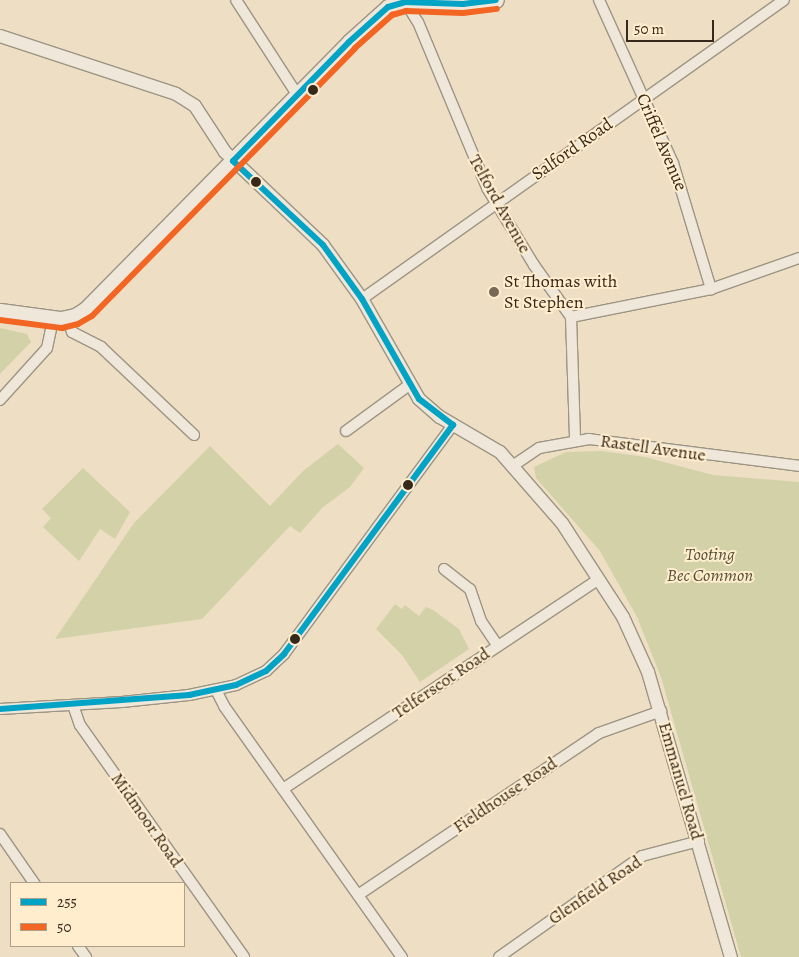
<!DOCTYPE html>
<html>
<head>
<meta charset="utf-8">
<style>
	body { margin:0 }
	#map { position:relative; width:799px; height:957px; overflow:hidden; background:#eedfc4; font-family:Alegreya,serif }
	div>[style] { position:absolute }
	.green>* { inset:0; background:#d2d1a7 }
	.roads { filter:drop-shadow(1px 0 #9d9483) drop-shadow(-1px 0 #9d9483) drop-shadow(0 1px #9d9483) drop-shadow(0 -1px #9d9483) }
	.minor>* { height:10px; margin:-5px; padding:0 5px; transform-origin:5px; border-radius:5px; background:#efe8da }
	.tertiary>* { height:12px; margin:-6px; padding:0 6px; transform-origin:6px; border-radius:6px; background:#efe8da }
	.secondary>* { height:15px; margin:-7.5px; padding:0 7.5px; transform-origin:7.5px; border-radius:7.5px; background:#efe8da }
	.bus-1>* { height:6px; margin:-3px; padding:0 3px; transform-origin:3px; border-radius:3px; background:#03a3c5 }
	.bus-2>* { height:6px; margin:-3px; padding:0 3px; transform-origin:3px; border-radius:3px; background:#f26522 }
	.dots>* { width:14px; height:14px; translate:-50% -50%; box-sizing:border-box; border:2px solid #ffedce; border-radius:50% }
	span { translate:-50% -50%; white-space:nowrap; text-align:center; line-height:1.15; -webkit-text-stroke:4px #ffedce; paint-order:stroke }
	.street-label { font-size:18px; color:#36291b }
	.poi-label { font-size:18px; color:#36291b }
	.left { translate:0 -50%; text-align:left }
	.park-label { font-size:18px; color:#575038; font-style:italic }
	.legend { position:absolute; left:10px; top:882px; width:175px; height:65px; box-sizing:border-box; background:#ffedce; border:1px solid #af9f86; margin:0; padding:6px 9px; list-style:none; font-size:15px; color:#36291b }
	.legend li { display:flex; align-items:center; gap:10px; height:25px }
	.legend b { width:25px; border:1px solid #af9f86 }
	.scale { position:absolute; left:626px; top:20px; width:88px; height:22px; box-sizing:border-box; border:2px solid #36291b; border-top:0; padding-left:6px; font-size:15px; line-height:18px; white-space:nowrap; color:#36291b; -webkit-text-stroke:4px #ffedce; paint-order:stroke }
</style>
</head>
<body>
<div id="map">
	<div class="green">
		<div style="clip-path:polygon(0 328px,27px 334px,31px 342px,0 374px)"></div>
		<div style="clip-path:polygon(338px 444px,364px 468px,350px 487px,322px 508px,300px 533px,290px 526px,202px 619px,55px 639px,134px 523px,210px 446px,270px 506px,303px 471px)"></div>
		<div style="clip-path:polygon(602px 451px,645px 457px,713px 475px,799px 482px,799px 957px,741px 957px,661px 677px,637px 617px,600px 551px,536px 478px,534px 467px,566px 452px)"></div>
		<div style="clip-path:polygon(83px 468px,130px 512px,115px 539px,100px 529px,79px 561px,43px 527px,51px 518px,42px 509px)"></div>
		<div style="clip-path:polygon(395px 604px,402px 609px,405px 605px,419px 616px,426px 607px,433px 610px,459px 629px,469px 649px,420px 682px,402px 655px,376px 629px)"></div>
	</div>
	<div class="roads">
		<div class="minor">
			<div style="left:236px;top:0;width:114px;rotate:57.1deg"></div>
			<div style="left:404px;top:0;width:26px;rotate:58deg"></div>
			<div style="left:418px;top:22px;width:180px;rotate:67.4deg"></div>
			<div style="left:487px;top:188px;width:90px;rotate:58.6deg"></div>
			<div style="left:534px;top:265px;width:64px;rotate:54.6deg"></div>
			<div style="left:571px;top:317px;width:123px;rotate:88.1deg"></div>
			<div style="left:599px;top:0;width:179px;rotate:65.6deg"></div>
			<div style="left:673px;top:163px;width:132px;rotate:73.2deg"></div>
			<div style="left:362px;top:299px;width:517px;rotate:-35.32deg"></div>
			<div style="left:571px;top:317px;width:143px;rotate:-11.3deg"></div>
			<div style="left:711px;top:289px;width:93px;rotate:-19.4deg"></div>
			<div style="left:67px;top:318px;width:15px;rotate:70deg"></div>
			<div style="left:72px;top:332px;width:33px;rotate:27deg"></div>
			<div style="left:101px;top:347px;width:128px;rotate:43.4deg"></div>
			<div style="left:0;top:400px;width:70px;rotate:-47.9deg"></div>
			<div style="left:47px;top:348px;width:30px;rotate:-78deg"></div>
			<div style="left:346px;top:431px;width:78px;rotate:-36.1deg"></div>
			<div style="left:514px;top:465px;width:30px;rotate:-34deg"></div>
			<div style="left:539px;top:448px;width:51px;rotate:-10.2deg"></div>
			<div style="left:589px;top:439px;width:212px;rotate:7.3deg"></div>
			<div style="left:444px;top:569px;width:33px;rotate:38deg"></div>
			<div style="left:470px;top:589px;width:34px;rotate:71deg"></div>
			<div style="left:481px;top:621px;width:30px;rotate:56deg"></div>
			<div style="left:216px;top:690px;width:18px;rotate:63deg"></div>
			<div style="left:224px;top:706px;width:308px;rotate:54.7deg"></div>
			<div style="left:73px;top:705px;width:21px;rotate:71deg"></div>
			<div style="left:80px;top:725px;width:284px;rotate:54.7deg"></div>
			<div style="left:0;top:709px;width:122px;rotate:-3.3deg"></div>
			<div style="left:122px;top:702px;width:67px;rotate:-6deg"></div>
			<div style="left:189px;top:695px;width:48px;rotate:-12deg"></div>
			<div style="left:236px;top:685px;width:33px;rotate:-25deg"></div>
			<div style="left:266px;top:671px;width:25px;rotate:-43deg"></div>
			<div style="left:284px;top:654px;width:285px;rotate:-53.6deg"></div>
			<div style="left:283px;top:789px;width:379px;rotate:-33.6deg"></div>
			<div style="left:0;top:834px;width:60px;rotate:55.2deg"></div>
			<div style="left:358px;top:895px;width:290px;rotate:-33.9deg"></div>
			<div style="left:599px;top:733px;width:66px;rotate:-19.5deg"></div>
			<div style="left:78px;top:946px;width:14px;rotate:54deg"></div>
			<div style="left:499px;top:957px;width:175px;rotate:-35.2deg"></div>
			<div style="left:642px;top:856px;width:59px;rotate:-14.7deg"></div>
		</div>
		<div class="tertiary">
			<div style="left:0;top:36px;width:185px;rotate:18.2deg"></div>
			<div style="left:176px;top:94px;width:22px;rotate:32deg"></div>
			<div style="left:195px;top:106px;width:55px;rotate:56.9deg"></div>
			<div style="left:225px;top:152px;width:135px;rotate:43.5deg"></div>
			<div style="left:323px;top:245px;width:67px;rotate:54.2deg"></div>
			<div style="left:362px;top:299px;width:115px;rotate:60.3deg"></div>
			<div style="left:419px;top:399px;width:28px;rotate:41deg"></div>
			<div style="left:440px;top:417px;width:69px;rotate:30.3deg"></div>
			<div style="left:500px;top:452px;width:94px;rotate:48.9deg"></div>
			<div style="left:562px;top:523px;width:112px;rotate:57deg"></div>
			<div style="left:623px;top:617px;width:60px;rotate:65.6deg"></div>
			<div style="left:648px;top:672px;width:297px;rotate:73.8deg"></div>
		</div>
		<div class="secondary">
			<div style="left:0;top:311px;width:62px;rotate:7.5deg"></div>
			<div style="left:61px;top:319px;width:14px;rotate:-12deg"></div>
			<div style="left:75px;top:316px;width:13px;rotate:-32deg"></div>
			<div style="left:86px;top:309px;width:375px;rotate:-45.4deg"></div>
			<div style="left:349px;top:42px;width:52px;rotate:-41.9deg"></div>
			<div style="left:388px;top:7px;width:18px;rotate:-16deg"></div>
			<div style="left:405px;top:2px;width:58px;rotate:2deg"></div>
			<div style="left:463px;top:4px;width:33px;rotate:-7deg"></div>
		</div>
	</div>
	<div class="bus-1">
		<div style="left:233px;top:161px;width:123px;rotate:43deg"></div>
		<div style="left:323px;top:245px;width:67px;rotate:54.2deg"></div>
		<div style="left:362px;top:299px;width:115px;rotate:60.3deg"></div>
		<div style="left:419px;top:399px;width:43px;rotate:37.4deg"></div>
		<div style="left:233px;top:161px;width:166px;rotate:-45.7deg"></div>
		<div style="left:349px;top:42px;width:52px;rotate:-41.9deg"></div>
		<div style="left:388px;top:7px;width:18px;rotate:-16deg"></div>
		<div style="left:405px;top:2px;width:58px;rotate:2deg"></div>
		<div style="left:463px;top:4px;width:33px;rotate:-7deg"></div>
		<div style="left:0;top:709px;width:190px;rotate:-4.2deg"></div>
		<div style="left:189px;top:695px;width:48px;rotate:-12deg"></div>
		<div style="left:236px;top:685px;width:33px;rotate:-25deg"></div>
		<div style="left:266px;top:671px;width:25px;rotate:-43deg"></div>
		<div style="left:284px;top:654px;width:285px;rotate:-53.6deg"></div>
	</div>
	<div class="bus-2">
		<div style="left:0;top:320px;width:63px;rotate:7.4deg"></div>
		<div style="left:62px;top:328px;width:16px;rotate:-14deg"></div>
		<div style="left:78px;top:324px;width:16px;rotate:-30deg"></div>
		<div style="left:92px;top:316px;width:375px;rotate:-45.5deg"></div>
		<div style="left:355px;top:48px;width:50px;rotate:-41.7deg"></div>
		<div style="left:392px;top:15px;width:15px;rotate:-16deg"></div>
		<div style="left:406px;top:11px;width:57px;rotate:2deg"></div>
		<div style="left:463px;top:13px;width:34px;rotate:-7deg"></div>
	</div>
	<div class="dots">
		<div style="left:313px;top:90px;background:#36291b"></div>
		<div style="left:256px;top:182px;background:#36291b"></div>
		<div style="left:494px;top:292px;background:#766956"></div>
		<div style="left:408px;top:485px;background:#36291b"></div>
		<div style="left:295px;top:639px;background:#36291b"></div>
	</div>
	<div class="street-label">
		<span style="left:662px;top:142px;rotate:67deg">Criffel Avenue</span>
		<span style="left:572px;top:149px;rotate:-35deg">Salford Road</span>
		<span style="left:500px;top:204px;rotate:61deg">Telford Avenue</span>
		<span style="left:653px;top:448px;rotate:8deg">Rastell Avenue</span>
		<span style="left:441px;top:683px;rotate:-34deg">Telferscot Road</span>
		<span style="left:681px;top:781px;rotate:74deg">Emmanuel Road</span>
		<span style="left:505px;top:795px;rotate:-34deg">Fieldhouse Road</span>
		<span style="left:147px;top:820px;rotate:55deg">Midmoor Road</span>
		<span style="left:595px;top:890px;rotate:-34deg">Glenfield Road</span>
	</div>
	<div class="poi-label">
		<span class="left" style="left:504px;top:292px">St Thomas with<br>St Stephen</span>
	</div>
	<div class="park-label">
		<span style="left:710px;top:565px">Tooting<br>Bec Common</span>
	</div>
	<ul class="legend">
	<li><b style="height:6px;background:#03a3c5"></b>255</li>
	<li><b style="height:6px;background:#f26522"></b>50</li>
	</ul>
	<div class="scale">50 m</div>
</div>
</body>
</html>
